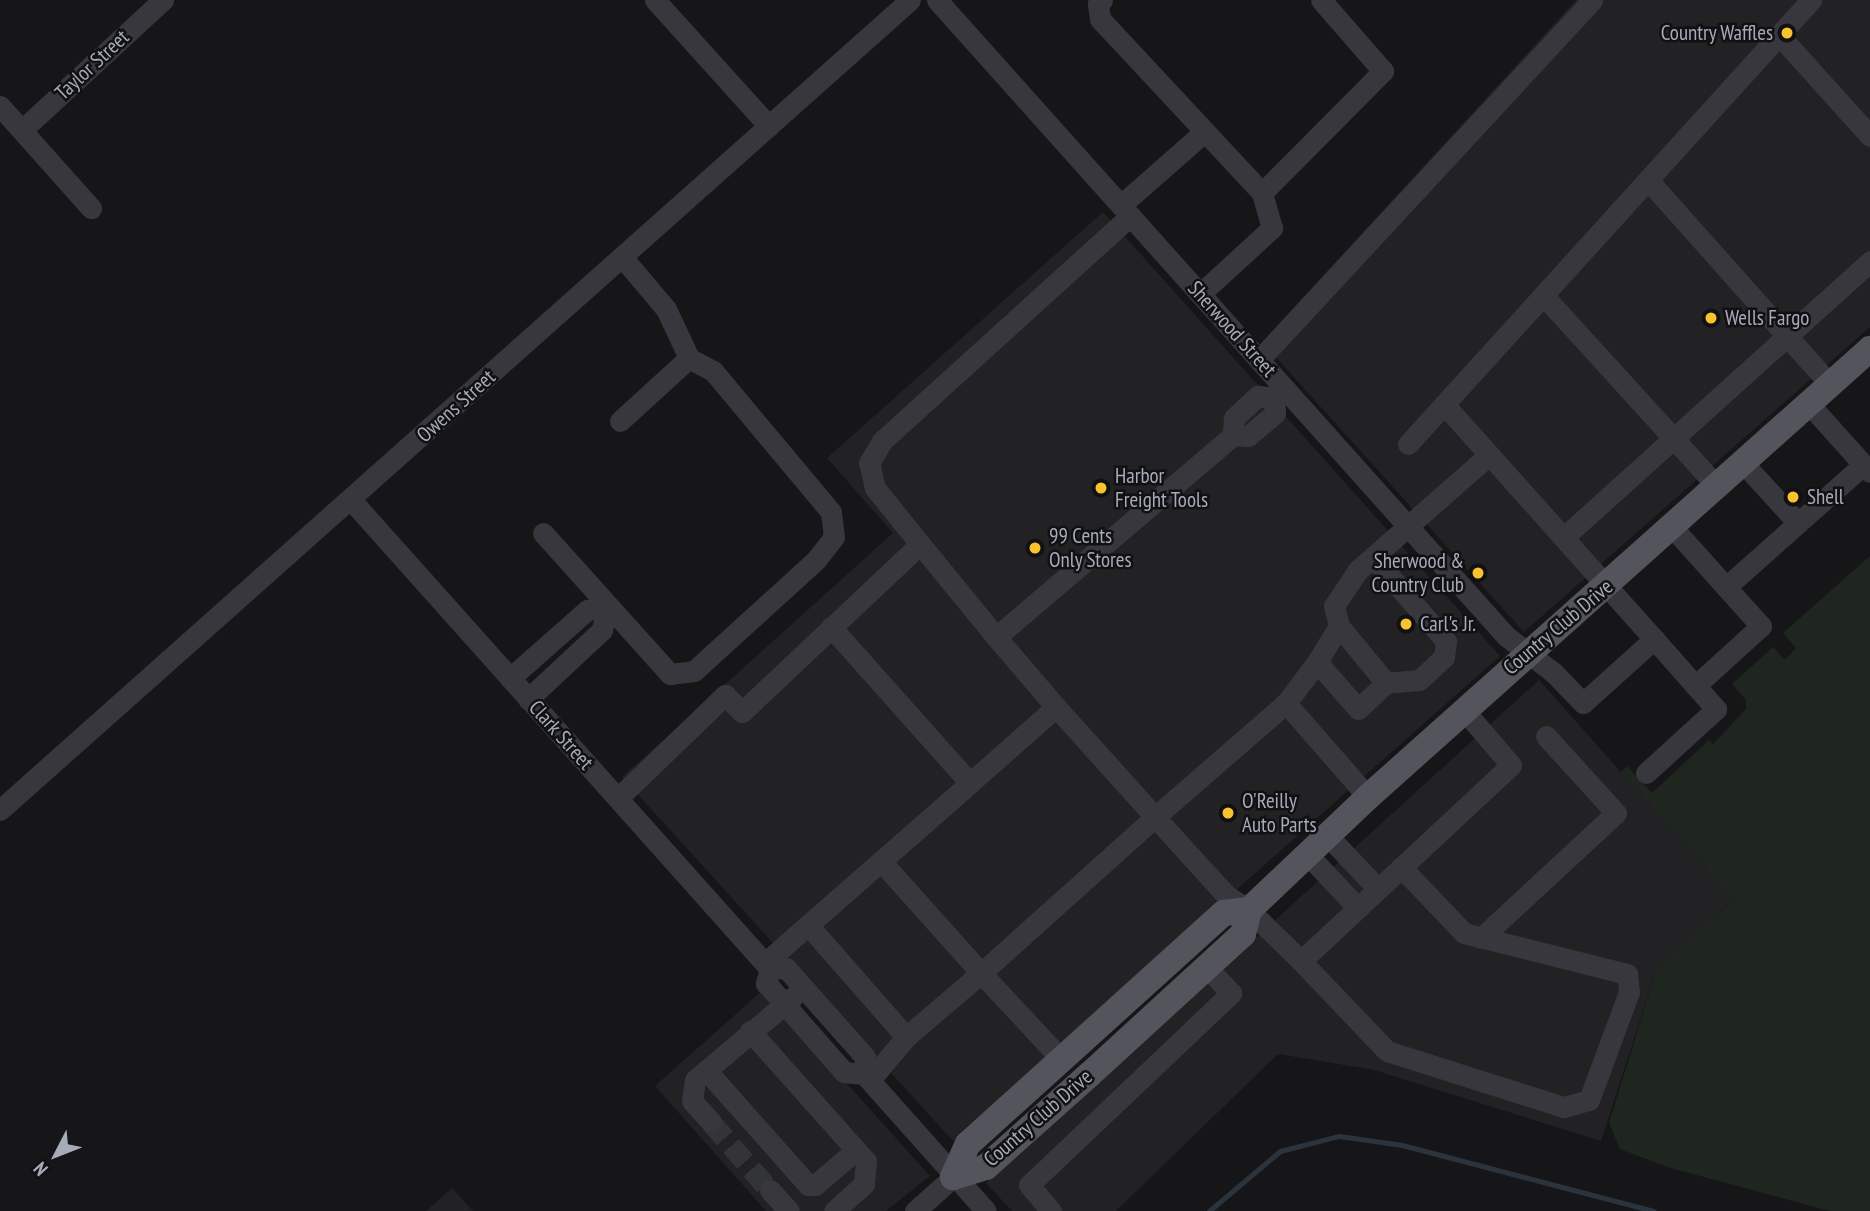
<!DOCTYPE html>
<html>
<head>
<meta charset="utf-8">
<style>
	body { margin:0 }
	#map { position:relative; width:1870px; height:1211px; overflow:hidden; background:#161618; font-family:"PT Sans Narrow",sans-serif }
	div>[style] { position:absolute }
	.built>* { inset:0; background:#222225 }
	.green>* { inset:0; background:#1e261f }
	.stream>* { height:5px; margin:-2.5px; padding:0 2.5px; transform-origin:2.5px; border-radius:2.5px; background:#2b343d }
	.minor-tunnel>* { height:21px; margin-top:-10.5px; transform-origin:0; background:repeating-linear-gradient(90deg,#333438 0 21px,transparent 0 31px) }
	.minor>* { height:21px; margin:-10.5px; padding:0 10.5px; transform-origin:10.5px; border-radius:10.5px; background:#37373d }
	.major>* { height:26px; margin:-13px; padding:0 13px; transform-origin:13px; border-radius:13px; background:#53545c }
	.dots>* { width:19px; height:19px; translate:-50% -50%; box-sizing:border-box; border:4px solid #111113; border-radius:50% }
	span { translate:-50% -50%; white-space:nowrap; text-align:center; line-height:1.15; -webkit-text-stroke:5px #111113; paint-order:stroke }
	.poi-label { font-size:21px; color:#a7abb9 }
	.right { translate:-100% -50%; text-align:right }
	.left { translate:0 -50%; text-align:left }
	.street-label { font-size:21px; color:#a7abb9 }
	.north { position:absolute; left:21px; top:1120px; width:70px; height:70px; -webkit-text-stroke:5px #111113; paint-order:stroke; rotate:228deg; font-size:19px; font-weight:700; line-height:28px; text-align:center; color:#a7abb9 }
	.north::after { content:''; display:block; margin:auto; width:24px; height:32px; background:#a7abb9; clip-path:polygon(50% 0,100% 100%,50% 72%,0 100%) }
</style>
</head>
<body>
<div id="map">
	<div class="built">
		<div style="clip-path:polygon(1576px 0,1870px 0,1870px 327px,1524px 632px,1262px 342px)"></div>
		<div style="clip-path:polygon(1103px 212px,1500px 656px,953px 1141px,622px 777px,893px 533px,827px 458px)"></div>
		<div style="clip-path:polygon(1539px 680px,1734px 899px,1656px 971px,1601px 1141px,1374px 1070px,1278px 1054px,1116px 1211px,1012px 1211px,986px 1183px)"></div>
		<div style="clip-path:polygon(763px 990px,930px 1176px,886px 1211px,766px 1211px,655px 1086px)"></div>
		<div style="clip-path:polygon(452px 1188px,473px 1211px,426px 1211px)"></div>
	</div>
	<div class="green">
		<div style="clip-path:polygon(1870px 556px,1870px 1211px,1830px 1211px,1667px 1167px,1620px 1149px,1609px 1123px,1656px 971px,1734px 899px,1621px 772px,1627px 766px,1652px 793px,1709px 740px,1713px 744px,1746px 709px,1746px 700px,1732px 684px,1773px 647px,1785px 660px,1796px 648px,1783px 633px)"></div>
	</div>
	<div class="stream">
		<div style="left:1209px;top:1211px;width:93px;rotate:-40.2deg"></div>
		<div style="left:1280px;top:1151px;width:61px;rotate:-14.3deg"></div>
		<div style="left:1339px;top:1136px;width:64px;rotate:8.1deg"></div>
		<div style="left:1402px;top:1145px;width:260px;rotate:14.7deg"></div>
	</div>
	<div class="minor-tunnel">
		<div style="left:711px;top:1122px;width:90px;rotate:49.1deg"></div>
	</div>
	<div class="minor">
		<div style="left:655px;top:0;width:170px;rotate:47.9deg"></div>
		<div style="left:937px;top:0;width:853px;rotate:48.18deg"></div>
		<div style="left:1506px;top:636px;width:61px;rotate:37.6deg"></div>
		<div style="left:1554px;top:673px;width:42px;rotate:46deg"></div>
		<div style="left:1583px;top:703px;width:96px;rotate:-42deg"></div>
		<div style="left:1654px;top:639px;width:315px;rotate:-131.8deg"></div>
		<div style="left:1102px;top:0;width:6px;rotate:135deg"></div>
		<div style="left:1098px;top:4px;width:15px;rotate:82deg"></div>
		<div style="left:1100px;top:19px;width:238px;rotate:47deg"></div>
		<div style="left:1262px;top:193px;width:172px;rotate:-45.2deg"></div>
		<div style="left:1383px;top:71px;width:94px;rotate:-131.1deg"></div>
		<div style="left:1779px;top:35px;width:136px;rotate:48deg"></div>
		<div style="left:0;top:106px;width:137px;rotate:48.3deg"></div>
		<div style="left:22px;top:130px;width:192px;rotate:-42.7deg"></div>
		<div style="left:1648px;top:180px;width:273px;rotate:48.3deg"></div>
		<div style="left:1121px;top:205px;width:111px;rotate:-41.3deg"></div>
		<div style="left:1200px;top:294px;width:98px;rotate:-42.5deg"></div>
		<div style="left:1272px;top:228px;width:36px;rotate:-106deg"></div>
		<div style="left:1543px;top:295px;width:260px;rotate:47.7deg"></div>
		<div style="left:1259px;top:360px;width:490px;rotate:-47.2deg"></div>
		<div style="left:1809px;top:404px;width:91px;rotate:48.1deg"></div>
		<div style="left:620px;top:421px;width:93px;rotate:-42.4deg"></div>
		<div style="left:689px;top:358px;width:54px;rotate:-115.1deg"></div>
		<div style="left:666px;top:309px;width:68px;rotate:-130.2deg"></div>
		<div style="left:1233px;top:435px;width:17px;rotate:-87deg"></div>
		<div style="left:1234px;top:418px;width:33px;rotate:-43deg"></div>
		<div style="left:1258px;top:396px;width:16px;rotate:7deg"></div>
		<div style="left:1408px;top:444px;width:600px;rotate:-47.77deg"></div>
		<div style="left:352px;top:501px;width:627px;rotate:48.23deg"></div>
		<div style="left:770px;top:969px;width:16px;rotate:-4deg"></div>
		<div style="left:786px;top:968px;width:119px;rotate:48.4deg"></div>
		<div style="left:865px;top:1057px;width:17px;rotate:93deg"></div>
		<div style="left:1798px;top:523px;width:87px;rotate:-41.7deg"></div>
		<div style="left:1673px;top:528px;width:132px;rotate:48.1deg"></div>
		<div style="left:1761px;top:626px;width:89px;rotate:137.7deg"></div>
		<div style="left:543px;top:533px;width:190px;rotate:48deg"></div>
		<div style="left:670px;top:674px;width:24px;rotate:-7deg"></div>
		<div style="left:694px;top:671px;width:165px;rotate:-42.3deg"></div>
		<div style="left:816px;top:560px;width:29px;rotate:-52deg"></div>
		<div style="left:834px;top:537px;width:25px;rotate:-97deg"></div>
		<div style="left:831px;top:512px;width:184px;rotate:-129.9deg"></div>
		<div style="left:713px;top:371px;width:27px;rotate:-152deg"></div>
		<div style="left:1564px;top:537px;width:412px;rotate:-42deg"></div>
		<div style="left:920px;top:544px;width:120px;rotate:50.7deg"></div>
		<div style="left:996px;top:637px;width:311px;rotate:-40.4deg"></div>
		<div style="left:1233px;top:435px;width:15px;rotate:4deg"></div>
		<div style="left:1248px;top:436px;width:35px;rotate:-40deg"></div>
		<div style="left:1275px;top:413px;width:15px;rotate:-94deg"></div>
		<div style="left:1373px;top:557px;width:111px;rotate:49deg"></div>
		<div style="left:1446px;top:641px;width:16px;rotate:97deg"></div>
		<div style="left:1444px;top:657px;width:34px;rotate:137deg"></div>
		<div style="left:1419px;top:680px;width:33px;rotate:175deg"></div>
		<div style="left:1726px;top:587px;width:96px;rotate:-41.6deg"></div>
		<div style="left:1798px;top:523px;width:80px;rotate:-132.5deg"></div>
		<div style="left:996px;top:637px;width:92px;rotate:49.4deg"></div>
		<div style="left:1317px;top:662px;width:42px;rotate:-58.6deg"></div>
		<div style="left:510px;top:678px;width:103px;rotate:-41.4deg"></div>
		<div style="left:587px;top:610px;width:20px;rotate:-11deg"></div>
		<div style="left:528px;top:699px;width:101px;rotate:-43deg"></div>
		<div style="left:602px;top:630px;width:25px;rotate:-78deg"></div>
		<div style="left:1286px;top:703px;width:174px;rotate:139deg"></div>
		<div style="left:1155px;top:817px;width:105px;rotate:47.7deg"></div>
		<div style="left:1226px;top:895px;width:27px;rotate:33deg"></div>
		<div style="left:1249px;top:910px;width:73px;rotate:44.4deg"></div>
		<div style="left:1301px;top:961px;width:287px;rotate:-43deg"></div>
		<div style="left:1511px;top:765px;width:74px;rotate:-130.6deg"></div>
		<div style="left:1646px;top:773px;width:95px;rotate:-42.4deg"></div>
		<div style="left:1716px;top:709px;width:94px;rotate:-131.5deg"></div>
		<div style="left:970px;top:783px;width:115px;rotate:-41.5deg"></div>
		<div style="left:1056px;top:707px;width:148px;rotate:48deg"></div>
		<div style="left:1155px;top:817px;width:234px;rotate:138.1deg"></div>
		<div style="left:981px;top:973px;width:119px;rotate:47deg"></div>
		<div style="left:1368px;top:797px;width:125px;rotate:-131.1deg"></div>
		<div style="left:1286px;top:703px;width:51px;rotate:-52.9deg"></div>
		<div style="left:1317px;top:662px;width:62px;rotate:48.9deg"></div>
		<div style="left:1358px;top:709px;width:38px;rotate:-43deg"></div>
		<div style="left:1386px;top:683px;width:74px;rotate:-129.5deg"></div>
		<div style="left:1339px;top:626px;width:21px;rotate:-104deg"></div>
		<div style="left:1334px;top:606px;width:43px;rotate:-56.3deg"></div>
		<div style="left:1358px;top:570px;width:174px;rotate:-41.3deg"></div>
		<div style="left:618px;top:798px;width:149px;rotate:-43.9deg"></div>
		<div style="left:725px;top:695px;width:24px;rotate:45deg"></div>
		<div style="left:742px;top:712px;width:245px;rotate:-43.3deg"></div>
		<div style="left:920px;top:544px;width:72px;rotate:-128.8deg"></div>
		<div style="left:875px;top:488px;width:26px;rotate:-103deg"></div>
		<div style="left:869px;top:463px;width:26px;rotate:-59deg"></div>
		<div style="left:882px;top:441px;width:335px;rotate:-42.2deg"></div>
		<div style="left:0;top:810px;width:1218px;rotate:-41.67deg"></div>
		<div style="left:1327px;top:835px;width:74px;rotate:46.6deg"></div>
		<div style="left:1307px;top:854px;width:74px;rotate:46.6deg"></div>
		<div style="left:808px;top:925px;width:215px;rotate:-41.2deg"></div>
		<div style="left:970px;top:783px;width:209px;rotate:-131.7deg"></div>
		<div style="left:1481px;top:938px;width:184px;rotate:-42.8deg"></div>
		<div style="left:1616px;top:813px;width:104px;rotate:-132.3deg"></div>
		<div style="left:1301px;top:961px;width:124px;rotate:46.3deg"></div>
		<div style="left:1387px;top:1051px;width:186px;rotate:17.6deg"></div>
		<div style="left:1564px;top:1107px;width:26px;rotate:-16deg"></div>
		<div style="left:1589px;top:1100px;width:115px;rotate:-69.7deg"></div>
		<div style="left:1629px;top:992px;width:18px;rotate:-96deg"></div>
		<div style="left:1627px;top:974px;width:168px;rotate:-165.9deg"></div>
		<div style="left:1464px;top:933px;width:91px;rotate:-133.7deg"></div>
		<div style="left:765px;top:963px;width:57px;rotate:-41.5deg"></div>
		<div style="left:808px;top:925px;width:149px;rotate:48.8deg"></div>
		<div style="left:770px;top:969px;width:15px;rotate:106deg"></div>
		<div style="left:766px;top:983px;width:118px;rotate:48.8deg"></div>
		<div style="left:844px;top:1072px;width:20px;rotate:6deg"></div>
		<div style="left:864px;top:1074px;width:183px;rotate:48.3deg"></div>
		<div style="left:750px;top:1031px;width:174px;rotate:48.3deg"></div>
		<div style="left:866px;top:1161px;width:23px;rotate:95deg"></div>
		<div style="left:864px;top:1184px;width:40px;rotate:138deg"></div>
		<div style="left:706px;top:1070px;width:154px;rotate:48.4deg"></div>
		<div style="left:808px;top:1185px;width:7px"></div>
		<div style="left:815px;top:1185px;width:54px;rotate:-40.5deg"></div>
		<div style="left:870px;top:1080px;width:56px;rotate:-50.1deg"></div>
		<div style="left:906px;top:1037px;width:99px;rotate:-40.5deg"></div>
		<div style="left:981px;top:973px;width:150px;rotate:-131.8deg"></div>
		<div style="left:711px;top:1122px;width:28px;rotate:-132deg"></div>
		<div style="left:692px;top:1101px;width:21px;rotate:-82deg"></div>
		<div style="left:695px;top:1080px;width:128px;rotate:-40.3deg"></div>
		<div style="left:770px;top:1190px;width:28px;rotate:48deg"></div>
		<div style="left:915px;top:1211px;width:51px;rotate:-41.8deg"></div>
		<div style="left:1051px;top:1211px;width:34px;rotate:-130deg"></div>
		<div style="left:1029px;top:1185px;width:279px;rotate:-43.5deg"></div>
		<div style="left:1231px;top:993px;width:35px;rotate:-133deg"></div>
	</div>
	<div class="major">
		<div style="left:953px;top:1177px;width:34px;rotate:-17deg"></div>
		<div style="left:986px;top:1167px;width:138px;rotate:-41.8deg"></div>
		<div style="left:1089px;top:1075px;width:209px;rotate:-42.5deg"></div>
		<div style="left:1243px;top:934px;width:25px;rotate:-76deg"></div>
		<div style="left:1249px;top:910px;width:164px;rotate:-43.5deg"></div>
		<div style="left:1368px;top:797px;width:673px;rotate:-41.75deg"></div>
		<div style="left:953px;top:1177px;width:36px;rotate:-66deg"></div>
		<div style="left:968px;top:1144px;width:345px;rotate:-42.1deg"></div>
		<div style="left:1224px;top:913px;width:25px;rotate:-7deg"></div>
	</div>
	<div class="dots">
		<div style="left:1787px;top:33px;background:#f8c32e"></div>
		<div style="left:1711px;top:318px;background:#f8c32e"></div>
		<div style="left:1101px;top:488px;background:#f8c32e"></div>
		<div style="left:1793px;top:497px;background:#f8c32e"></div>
		<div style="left:1035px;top:548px;background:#f8c32e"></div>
		<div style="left:1478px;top:573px;background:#f8c32e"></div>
		<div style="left:1406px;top:624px;background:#f8c32e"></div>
		<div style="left:1228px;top:813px;background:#f8c32e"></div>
	</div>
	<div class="poi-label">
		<span class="right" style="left:1773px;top:33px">Country Waffles</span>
		<span class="left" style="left:1725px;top:318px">Wells Fargo</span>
		<span class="left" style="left:1115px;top:488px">Harbor<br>Freight Tools</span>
		<span class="left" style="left:1807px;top:497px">Shell</span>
		<span class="left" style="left:1049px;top:548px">99 Cents<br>Only Stores</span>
		<span class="right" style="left:1464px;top:573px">Sherwood &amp;<br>Country Club</span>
		<span class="left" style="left:1420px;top:624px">Carl's Jr.</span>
		<span class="left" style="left:1242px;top:813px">O'Reilly<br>Auto Parts</span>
	</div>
	<div class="street-label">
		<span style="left:92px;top:65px;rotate:-43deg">Taylor Street</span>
		<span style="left:1232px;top:329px;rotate:48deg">Sherwood Street</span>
		<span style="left:456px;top:406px;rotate:-42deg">Owens Street</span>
		<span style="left:1558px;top:627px;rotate:-40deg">Country Club Drive</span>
		<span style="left:561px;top:735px;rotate:48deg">Clark Street</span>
		<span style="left:1038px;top:1118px;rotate:-41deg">Country Club Drive</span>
	</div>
	<div class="north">N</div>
</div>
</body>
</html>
